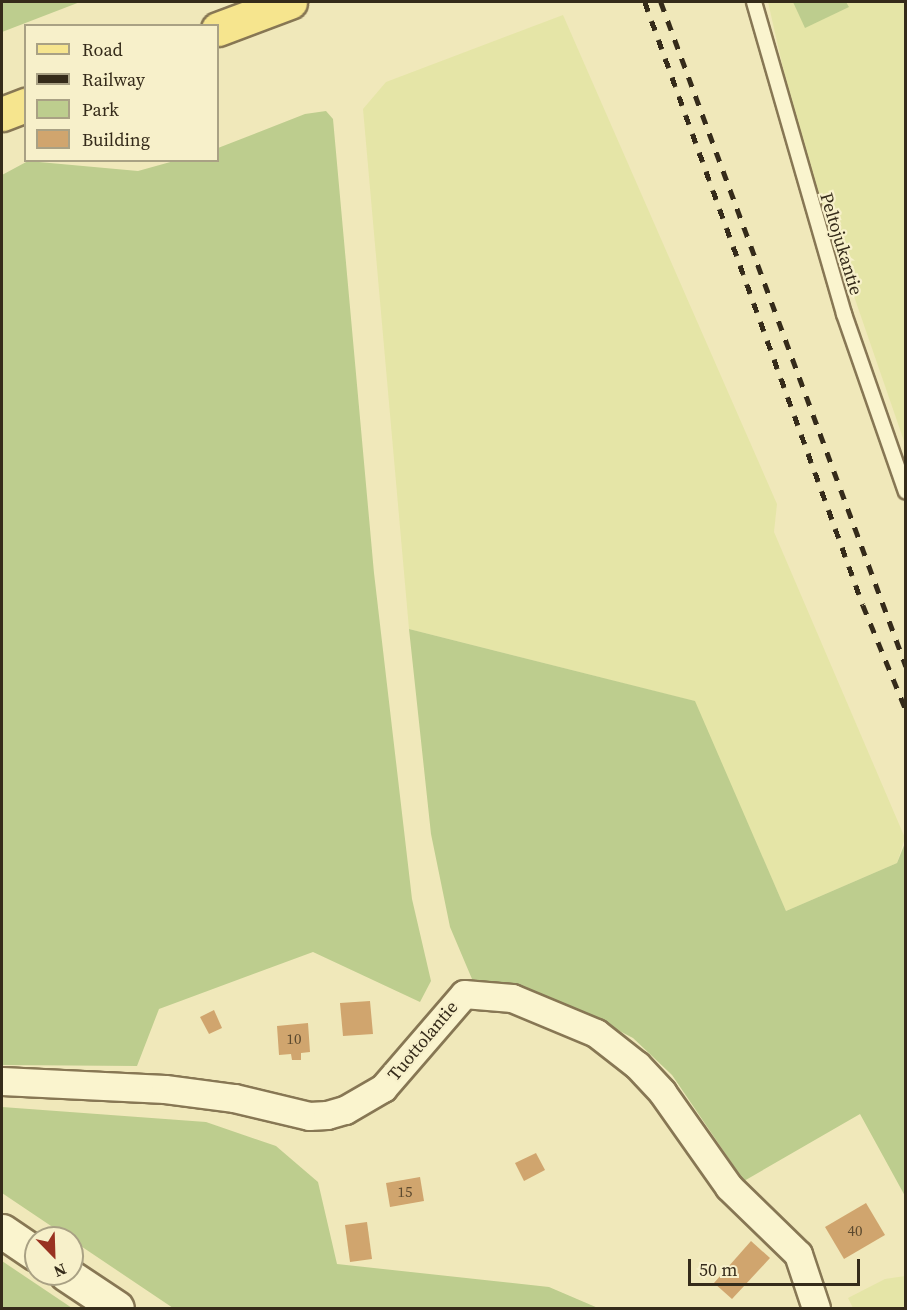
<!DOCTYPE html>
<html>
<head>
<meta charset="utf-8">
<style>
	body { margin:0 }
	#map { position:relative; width:907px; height:1310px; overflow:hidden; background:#f0e8ba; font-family:"Source Serif 4",serif }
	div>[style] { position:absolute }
	.farmland>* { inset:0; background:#e5e5a7 }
	.green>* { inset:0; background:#bdcd8e }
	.building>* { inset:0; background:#d0a56e }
	.roads { filter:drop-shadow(2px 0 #877754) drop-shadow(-2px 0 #877754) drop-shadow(0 2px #877754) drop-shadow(0 -2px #877754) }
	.service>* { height:14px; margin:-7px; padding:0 7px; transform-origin:7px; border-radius:7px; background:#faf4ce }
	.minor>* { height:27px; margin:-13.5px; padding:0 13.5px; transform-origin:13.5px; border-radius:13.5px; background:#faf4ce }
	.tertiary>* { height:33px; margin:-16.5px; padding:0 16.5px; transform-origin:16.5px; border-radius:16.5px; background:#faf4ce }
	.primary>* { height:33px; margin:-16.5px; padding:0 16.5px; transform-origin:16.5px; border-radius:16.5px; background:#f6e58e }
	.rail>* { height:4.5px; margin-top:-2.25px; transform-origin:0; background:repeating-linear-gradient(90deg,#352b1a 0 10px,transparent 0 20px) }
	span { translate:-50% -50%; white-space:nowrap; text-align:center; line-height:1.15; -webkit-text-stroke:4.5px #f7f0ca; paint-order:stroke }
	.number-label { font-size:15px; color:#5c4a2f }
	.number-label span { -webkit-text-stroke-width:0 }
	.street-label { font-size:18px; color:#352b1a }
	.frame { position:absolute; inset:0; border:3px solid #352b1a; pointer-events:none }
	.legend { position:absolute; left:24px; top:24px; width:195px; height:138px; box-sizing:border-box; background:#f7f0ca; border:2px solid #a9a184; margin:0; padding:8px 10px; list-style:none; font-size:18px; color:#352b1a }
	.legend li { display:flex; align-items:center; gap:12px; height:30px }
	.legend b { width:30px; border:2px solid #a9a184 }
	.north { position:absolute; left:24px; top:1226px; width:60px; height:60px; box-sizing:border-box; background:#f7f0ca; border:2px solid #a9a184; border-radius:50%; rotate:157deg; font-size:16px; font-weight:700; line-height:24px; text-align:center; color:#352b1a }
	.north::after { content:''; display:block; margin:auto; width:21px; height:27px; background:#993221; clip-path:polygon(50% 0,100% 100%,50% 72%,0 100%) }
	.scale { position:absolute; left:688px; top:1259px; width:172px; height:27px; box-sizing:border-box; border:3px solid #352b1a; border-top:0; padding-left:8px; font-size:18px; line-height:21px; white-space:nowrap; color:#352b1a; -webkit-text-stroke:4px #f7f0ca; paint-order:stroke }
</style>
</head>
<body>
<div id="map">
	<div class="farmland">
		<div style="clip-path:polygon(768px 2px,905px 2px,905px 444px,798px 134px)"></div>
		<div style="clip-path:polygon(563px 15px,777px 504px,774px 532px,905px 838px,897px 863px,786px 911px,694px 701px,409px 629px,363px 109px,386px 82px)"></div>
		<div style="clip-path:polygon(905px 1276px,905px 1308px,853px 1308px,848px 1298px,885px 1279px)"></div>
	</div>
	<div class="green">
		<div style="clip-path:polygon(2px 2px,80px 2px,2px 32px)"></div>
		<div style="clip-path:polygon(793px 2px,846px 2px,849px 7px,805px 28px)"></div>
		<div style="clip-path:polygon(326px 111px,333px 119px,374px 573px,412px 899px,431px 981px,420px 1002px,313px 952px,159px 1009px,137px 1066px,2px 1065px,2px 175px,28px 161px,138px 171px,174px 161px,218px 160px,218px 148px,305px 114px)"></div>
		<div style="clip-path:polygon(409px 629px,695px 701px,786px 911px,897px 863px,905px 843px,905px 1196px,860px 1114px,744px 1181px,672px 1075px,633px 1038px,583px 1012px,521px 989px,472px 979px,450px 927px,431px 834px)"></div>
		<div style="clip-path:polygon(2px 1107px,206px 1122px,276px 1146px,318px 1182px,337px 1264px,549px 1287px,598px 1308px,173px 1308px,2px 1193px)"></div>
		<div style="clip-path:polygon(2px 1261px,72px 1308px,2px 1308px)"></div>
	</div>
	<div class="building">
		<div style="clip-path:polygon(370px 1001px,373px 1034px,343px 1036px,340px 1003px)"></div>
		<div style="clip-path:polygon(214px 1010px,222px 1028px,209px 1034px,200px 1017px)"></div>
		<div style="clip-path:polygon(308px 1023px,310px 1052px,301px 1053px,301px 1060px,292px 1060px,291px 1054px,279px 1055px,277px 1026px)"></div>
		<div style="clip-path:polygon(536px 1153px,545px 1170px,524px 1181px,515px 1163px)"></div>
		<div style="clip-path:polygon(420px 1177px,424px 1201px,390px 1207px,386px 1183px)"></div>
		<div style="clip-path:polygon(866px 1203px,885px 1235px,844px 1259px,825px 1227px)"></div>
		<div style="clip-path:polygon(367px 1222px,372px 1259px,350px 1262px,345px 1225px)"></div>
		<div style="clip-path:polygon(751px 1241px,770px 1258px,732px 1299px,714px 1283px)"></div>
	</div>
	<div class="roads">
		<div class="service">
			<div style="left:754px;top:2px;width:325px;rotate:73.9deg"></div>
			<div style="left:844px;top:314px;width:188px;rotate:70.8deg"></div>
		</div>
		<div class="minor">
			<div style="left:2px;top:1081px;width:163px;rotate:2.8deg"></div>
			<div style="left:165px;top:1089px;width:70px;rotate:7.4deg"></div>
			<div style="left:234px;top:1098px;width:77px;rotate:13.5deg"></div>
			<div style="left:309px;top:1116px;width:18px;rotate:-3deg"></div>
			<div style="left:327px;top:1115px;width:19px;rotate:-16deg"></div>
			<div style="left:345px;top:1110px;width:44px;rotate:-30.1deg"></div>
			<div style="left:383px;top:1088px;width:124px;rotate:-49.2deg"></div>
			<div style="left:464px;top:994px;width:48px;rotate:4.8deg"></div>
			<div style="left:512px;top:998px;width:91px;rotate:22.6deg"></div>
			<div style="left:596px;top:1033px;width:52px;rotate:38deg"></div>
			<div style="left:637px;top:1065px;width:37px;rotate:47deg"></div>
			<div style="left:662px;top:1092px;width:116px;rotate:54.8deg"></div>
			<div style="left:729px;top:1187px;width:96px;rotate:44.2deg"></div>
			<div style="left:798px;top:1254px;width:57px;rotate:71.6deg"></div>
		</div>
		<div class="tertiary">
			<div style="left:2px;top:1231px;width:41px;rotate:34.1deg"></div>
			<div style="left:66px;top:1274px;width:61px;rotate:33.7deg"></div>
		</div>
		<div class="primary">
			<div style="left:218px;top:29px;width:77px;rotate:-20.6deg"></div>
			<div style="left:2px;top:114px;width:26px;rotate:-21deg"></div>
		</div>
	</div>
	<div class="rail">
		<div style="left:645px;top:2px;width:641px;rotate:70.12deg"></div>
		<div style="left:863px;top:605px;width:113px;rotate:67.7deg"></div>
		<div style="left:661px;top:2px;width:708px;rotate:69.75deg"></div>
	</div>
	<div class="number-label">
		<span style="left:294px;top:1039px">10</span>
		<span style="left:405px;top:1192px">15</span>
		<span style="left:855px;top:1231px">40</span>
	</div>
	<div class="street-label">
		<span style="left:841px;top:244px;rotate:73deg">Peltojukantie</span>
		<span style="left:423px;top:1041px;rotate:-50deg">Tuottolantie</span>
	</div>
	<div class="frame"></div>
	<ul class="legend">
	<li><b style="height:8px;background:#f6e58e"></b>Road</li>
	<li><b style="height:8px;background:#352b1a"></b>Railway</li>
	<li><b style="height:16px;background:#bdcd8e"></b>Park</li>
	<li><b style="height:16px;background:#d0a56e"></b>Building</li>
	</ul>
	<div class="north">N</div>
	<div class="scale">50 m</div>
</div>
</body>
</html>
